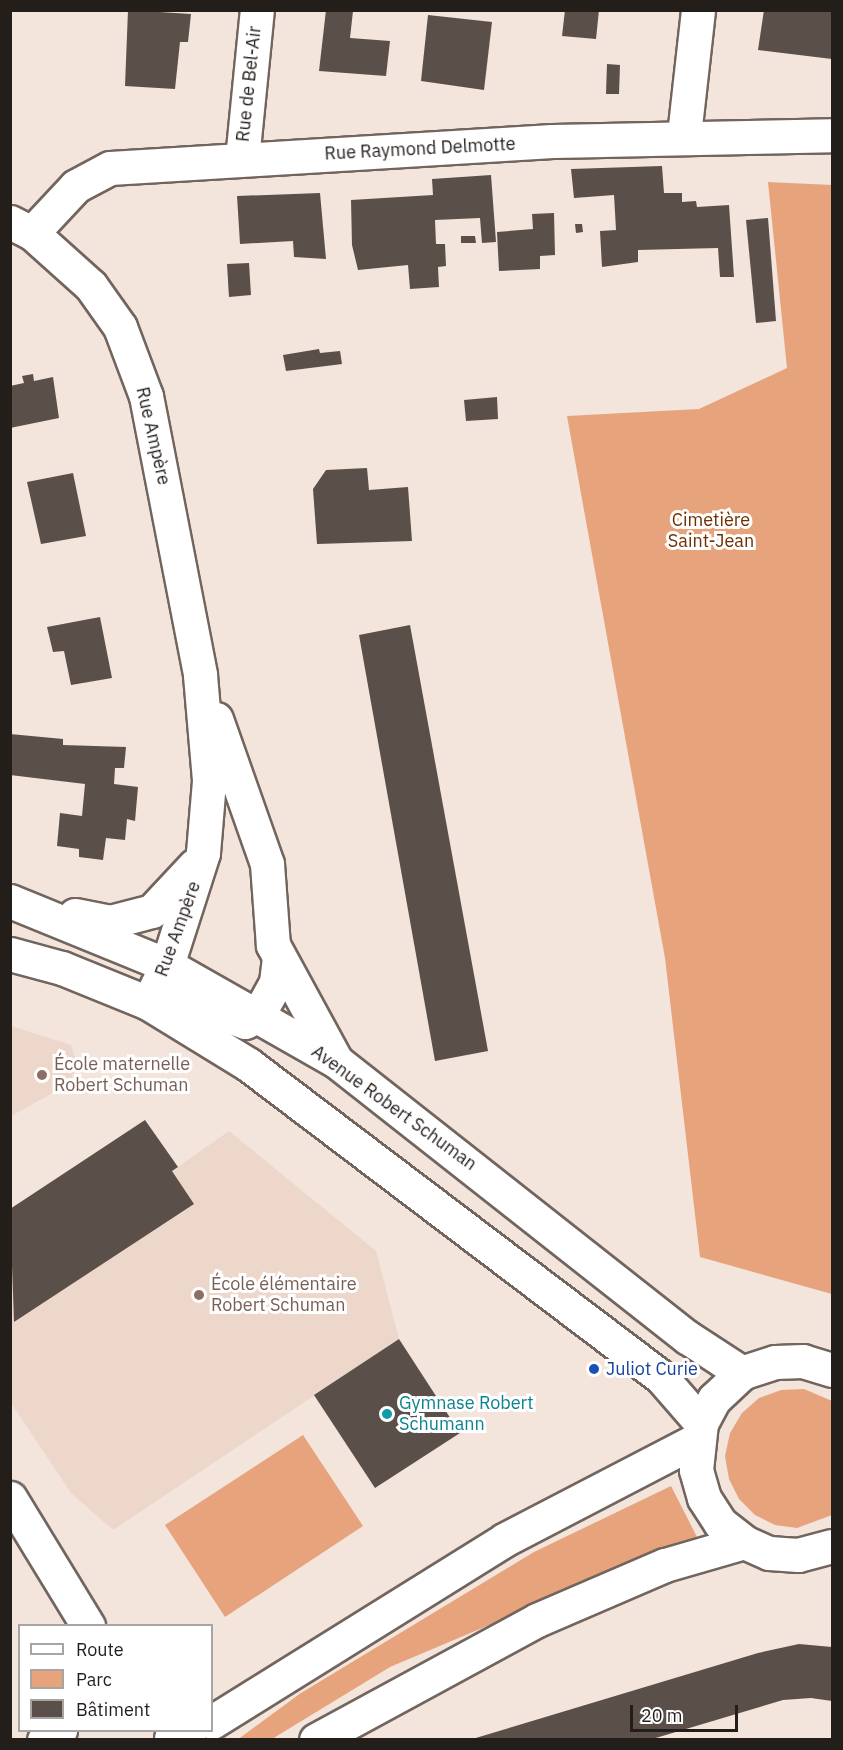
<!DOCTYPE html>
<html>
<head>
<meta charset="utf-8">
<style>
	body { margin:0 }
	#map { position:relative; width:843px; height:1750px; overflow:hidden; background:#f3e4dc; font-family:"IBM Plex Sans",sans-serif }
	div>[style] { position:absolute }
	.built>* { inset:0; background:#edd7cb }
	.green>* { inset:0; background:#e6a37c }
	.building>* { inset:0; background:#5b5049 }
	.roads { filter:drop-shadow(2px 0 #71655e) drop-shadow(-2px 0 #71655e) drop-shadow(0 2px #71655e) drop-shadow(0 -2px #71655e) }
	.minor>* { height:33px; margin:-16.5px; padding:0 16.5px; transform-origin:16.5px; border-radius:16.5px; background:#fff }
	.secondary>* { height:33px; margin:-16.5px; padding:0 16.5px; transform-origin:16.5px; border-radius:16.5px; background:#fff }
	.dots>* { width:16px; height:16px; translate:-50% -50%; box-sizing:border-box; border:3px solid #fff; border-radius:50% }
	span { translate:-50% -50%; white-space:nowrap; text-align:center; line-height:1.15; -webkit-text-stroke:6px #fff; paint-order:stroke }
	.street-label { font-size:18px; color:#241e1b }
	.park-label { font-size:18px; color:#6c3000 }
	.education-label { font-size:18px; color:#785e54 }
	.left { translate:0 -50%; text-align:left }
	.transit-label { font-size:18px; color:#164399 }
	.culture-label { font-size:18px; color:#0d838f }
	.frame { position:absolute; inset:0; border:12px solid #241e1b; pointer-events:none }
	.legend { position:absolute; left:18px; top:1624px; width:195px; height:108px; box-sizing:border-box; background:#fff; border:2px solid #a7a5a4; margin:0; padding:8px 10px; list-style:none; font-size:18px; color:#241e1b }
	.legend li { display:flex; align-items:center; gap:12px; height:30px }
	.legend b { width:30px; border:2px solid #a7a5a4 }
	.scale { position:absolute; left:630px; top:1705px; width:108px; height:27px; box-sizing:border-box; border:3px solid #241e1b; border-top:0; padding-left:8px; font-size:18px; line-height:21px; white-space:nowrap; color:#241e1b; -webkit-text-stroke:4px #fff; paint-order:stroke }
</style>
</head>
<body>
<div id="map">
	<div class="built">
		<div style="clip-path:polygon(11px 1026px,71px 1045px,77px 1065px,69px 1084px,11px 1116px)"></div>
		<div style="clip-path:polygon(145px 1120px,178px 1167px,229px 1131px,376px 1251px,399px 1339px,113px 1530px,71px 1493px,11px 1403px,11px 1209px)"></div>
	</div>
	<div class="green">
		<div style="clip-path:polygon(768px 182px,832px 185px,832px 1294px,700px 1257px,665px 958px,567px 416px,699px 409px,787px 368px)"></div>
		<div style="clip-path:polygon(804px 1389px,832px 1401px,832px 1515px,797px 1528px,775px 1525px,755px 1515px,739px 1499px,729px 1479px,725px 1456px,730px 1433px,742px 1413px,759px 1398px,781px 1390px)"></div>
		<div style="clip-path:polygon(303px 1435px,363px 1526px,225px 1617px,165px 1525px)"></div>
		<div style="clip-path:polygon(671px 1486px,697px 1537px,390px 1667px,272px 1739px,237px 1740px,301px 1693px,534px 1552px)"></div>
	</div>
	<div class="building">
		<div style="clip-path:polygon(128px 10px,191px 14px,188px 42px,180px 42px,175px 89px,125px 86px)"></div>
		<div style="clip-path:polygon(326px 10px,353px 11px,350px 38px,390px 41px,386px 76px,319px 71px)"></div>
		<div style="clip-path:polygon(565px 10px,599px 10px,596px 39px,562px 36px)"></div>
		<div style="clip-path:polygon(764px 10px,832px 10px,832px 59px,758px 50px)"></div>
		<div style="clip-path:polygon(428px 15px,492px 22px,484px 90px,421px 81px)"></div>
		<div style="clip-path:polygon(607px 64px,620px 65px,619px 94px,606px 94px)"></div>
		<div style="clip-path:polygon(662px 166px,664px 193px,682px 193px,682px 202px,696px 201px,697px 207px,729px 205px,734px 277px,720px 277px,718px 248px,638px 250px,638px 262px,602px 267px,600px 231px,616px 230px,614px 195px,574px 198px,571px 169px)"></div>
		<div style="clip-path:polygon(491px 175px,496px 242px,482px 243px,480px 218px,435px 220px,436px 244px,445px 244px,446px 266px,438px 267px,439px 287px,410px 289px,408px 265px,358px 270px,352px 245px,351px 200px,433px 195px,432px 179px)"></div>
		<div style="clip-path:polygon(320px 193px,326px 259px,294px 257px,293px 241px,240px 244px,237px 196px)"></div>
		<div style="clip-path:polygon(554px 213px,555px 255px,540px 256px,540px 269px,499px 271px,497px 232px,533px 229px,532px 214px)"></div>
		<div style="clip-path:polygon(768px 218px,776px 321px,756px 323px,746px 220px)"></div>
		<div style="clip-path:polygon(575px 224px,582px 224px,583px 232px,576px 233px)"></div>
		<div style="clip-path:polygon(461px 236px,475px 236px,476px 243px,461px 243px)"></div>
		<div style="clip-path:polygon(249px 263px,251px 295px,229px 297px,227px 264px)"></div>
		<div style="clip-path:polygon(319px 349px,320px 353px,340px 351px,342px 364px,286px 371px,283px 355px)"></div>
		<div style="clip-path:polygon(33px 374px,34px 381px,53px 377px,59px 418px,10px 428px,10px 386px,24px 383px,22px 376px)"></div>
		<div style="clip-path:polygon(497px 397px,498px 419px,466px 421px,464px 400px)"></div>
		<div style="clip-path:polygon(367px 468px,369px 490px,408px 487px,412px 541px,317px 544px,313px 489px,326px 470px)"></div>
		<div style="clip-path:polygon(73px 473px,86px 536px,41px 544px,27px 482px)"></div>
		<div style="clip-path:polygon(100px 617px,112px 678px,71px 685px,64px 651px,53px 652px,47px 627px)"></div>
		<div style="clip-path:polygon(410px 625px,488px 1051px,435px 1061px,359px 635px)"></div>
		<div style="clip-path:polygon(10px 734px,63px 739px,63px 745px,126px 747px,124px 768px,115px 768px,114px 784px,138px 787px,135px 821px,127px 819px,125px 840px,106px 838px,103px 860px,79px 857px,79px 849px,57px 846px,60px 813px,82px 816px,85px 784px,10px 775px)"></div>
		<div style="clip-path:polygon(145px 1120px,178px 1167px,172px 1171px,194px 1204px,14px 1322px,10px 1209px)"></div>
		<div style="clip-path:polygon(399px 1339px,460px 1433px,375px 1488px,314px 1395px)"></div>
		<div style="clip-path:polygon(799px 1644px,832px 1647px,832px 1701px,811px 1698px,783px 1700px,649px 1740px,469px 1740px,758px 1653px)"></div>
	</div>
	<div class="roads">
		<div class="minor">
			<div style="left:684px;top:135px;width:126px;rotate:-83.6deg"></div>
			<div style="left:242px;top:159px;width:150px;rotate:-84.3deg"></div>
			<div style="left:32px;top:233px;width:64px;rotate:-46.9deg"></div>
			<div style="left:76px;top:186px;width:38px;rotate:-28deg"></div>
			<div style="left:110px;top:168px;width:443px;rotate:-3.5deg"></div>
			<div style="left:552px;top:141px;width:280px;rotate:-1.2deg"></div>
			<div style="left:10px;top:1498px;width:150px;rotate:58.6deg"></div>
			<div style="left:212px;top:1722px;width:344px;rotate:-31.9deg"></div>
			<div style="left:504px;top:1540px;width:216px;rotate:-27.5deg"></div>
			<div style="left:171px;top:1738px;width:21px;rotate:-23deg"></div>
			<div style="left:44px;top:1740px;width:19px;rotate:-32deg"></div>
			<div style="left:316px;top:1740px;width:251px;rotate:-28.5deg"></div>
			<div style="left:537px;top:1620px;width:139px;rotate:-23.3deg"></div>
			<div style="left:665px;top:1565px;width:82px;rotate:-16.2deg"></div>
		</div>
		<div class="secondary">
			<div style="left:10px;top:222px;width:25px;rotate:27deg"></div>
			<div style="left:32px;top:233px;width:79px;rotate:41.9deg"></div>
			<div style="left:91px;top:286px;width:50px;rotate:54.7deg"></div>
			<div style="left:120px;top:327px;width:74px;rotate:69.4deg"></div>
			<div style="left:146px;top:396px;width:284px;rotate:79deg"></div>
			<div style="left:200px;top:675px;width:106px;rotate:85.1deg"></div>
			<div style="left:209px;top:781px;width:72px;rotate:94.8deg"></div>
			<div style="left:203px;top:853px;width:118px;rotate:107.8deg"></div>
			<div style="left:167px;top:965px;width:42px;rotate:116.6deg"></div>
			<div style="left:148px;top:1003px;width:46px;rotate:1.2deg"></div>
			<div style="left:194px;top:1004px;width:54px;rotate:19.4deg"></div>
			<div style="left:245px;top:1022px;width:15px;rotate:-28deg"></div>
			<div style="left:258px;top:1015px;width:38px;rotate:-61deg"></div>
			<div style="left:276px;top:982px;width:25px;rotate:-83deg"></div>
			<div style="left:216px;top:719px;width:154px;rotate:70.6deg"></div>
			<div style="left:267px;top:864px;width:81px;rotate:85.8deg"></div>
			<div style="left:273px;top:945px;width:128px;rotate:61.4deg"></div>
			<div style="left:10px;top:901px;width:170px;rotate:22.2deg"></div>
			<div style="left:167px;top:965px;width:194px;rotate:29.6deg"></div>
			<div style="left:336px;top:1061px;width:447px;rotate:38.2deg"></div>
			<div style="left:687px;top:1337px;width:66px;rotate:33.2deg"></div>
			<div style="left:75px;top:915px;width:36px;rotate:11deg"></div>
			<div style="left:110px;top:922px;width:43px;rotate:-14.7deg"></div>
			<div style="left:152px;top:911px;width:62px;rotate:-47deg"></div>
			<div style="left:10px;top:954px;width:54px;rotate:15.1deg"></div>
			<div style="left:62px;top:968px;width:93px;rotate:22.1deg"></div>
			<div style="left:148px;top:1003px;width:119px;rotate:31.5deg"></div>
			<div style="left:249px;top:1065px;width:517px;rotate:37.14deg"></div>
			<div style="left:661px;top:1377px;width:61px;rotate:49deg"></div>
			<div style="left:832px;top:1370px;width:30px;rotate:-163deg"></div>
			<div style="left:803px;top:1361px;width:28px;rotate:178deg"></div>
			<div style="left:775px;top:1362px;width:35px;rotate:162deg"></div>
			<div style="left:742px;top:1373px;width:38px;rotate:137deg"></div>
			<div style="left:714px;top:1399px;width:27px;rotate:118deg"></div>
			<div style="left:701px;top:1423px;width:47px;rotate:96.1deg"></div>
			<div style="left:696px;top:1470px;width:29px;rotate:74deg"></div>
			<div style="left:704px;top:1498px;width:30px;rotate:57deg"></div>
			<div style="left:720px;top:1523px;width:31px;rotate:38deg"></div>
			<div style="left:744px;top:1542px;width:27px;rotate:24deg"></div>
			<div style="left:769px;top:1553px;width:29px;rotate:4deg"></div>
			<div style="left:798px;top:1555px;width:35px;rotate:-15deg"></div>
		</div>
	</div>
	<div class="dots">
		<div style="left:42px;top:1075px;background:#8d6e63"></div>
		<div style="left:199px;top:1295px;background:#8d6e63"></div>
		<div style="left:594px;top:1369px;background:#1a4fb4"></div>
		<div style="left:387px;top:1414px;background:#0f9aa8"></div>
	</div>
	<div class="street-label">
		<span style="left:249px;top:84px;rotate:-84deg">Rue de Bel-Air</span>
		<span style="left:420px;top:149px;rotate:-3deg">Rue Raymond Delmotte</span>
		<span style="left:153px;top:436px;rotate:77deg">Rue Ampère</span>
		<span style="left:178px;top:929px;rotate:-70deg">Rue Ampère</span>
		<span style="left:394px;top:1108px;rotate:36deg">Avenue Robert Schuman</span>
	</div>
	<div class="park-label">
		<span style="left:711px;top:531px">Cimetière<br>Saint-Jean</span>
	</div>
	<div class="education-label">
		<span class="left" style="left:54px;top:1075px">École maternelle<br>Robert Schuman</span>
		<span class="left" style="left:211px;top:1295px">École élémentaire<br>Robert Schuman</span>
	</div>
	<div class="transit-label">
		<span class="left" style="left:606px;top:1369px">Juliot Curie</span>
	</div>
	<div class="culture-label">
		<span class="left" style="left:399px;top:1414px">Gymnase Robert<br>Schumann</span>
	</div>
	<div class="frame"></div>
	<ul class="legend">
	<li><b style="height:8px;background:#fff"></b>Route</li>
	<li><b style="height:16px;background:#e6a37c"></b>Parc</li>
	<li><b style="height:16px;background:#5b5049"></b>Bâtiment</li>
	</ul>
	<div class="scale">20 m</div>
</div>
</body>
</html>
